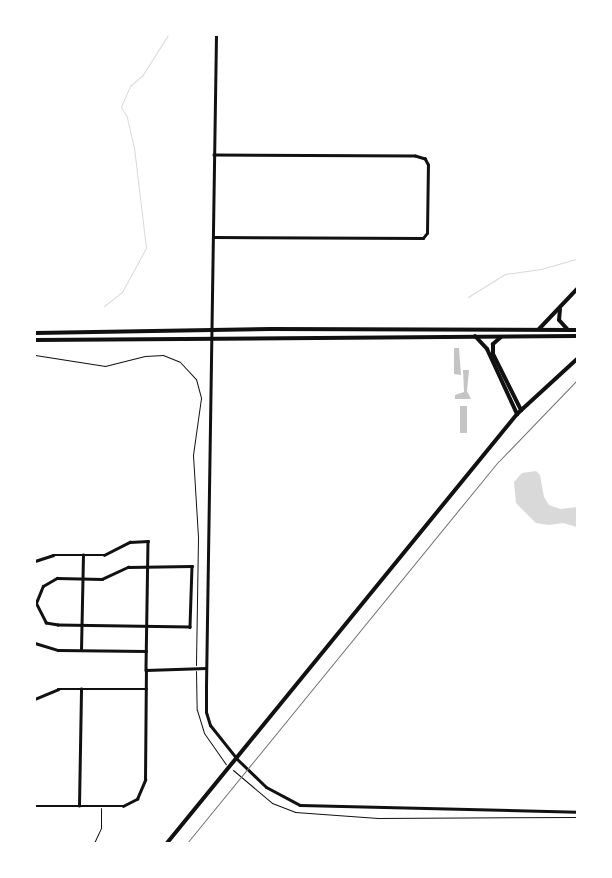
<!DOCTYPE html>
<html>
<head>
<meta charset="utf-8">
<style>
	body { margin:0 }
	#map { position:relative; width:612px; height:878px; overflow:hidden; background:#fff; font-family:Barlow,sans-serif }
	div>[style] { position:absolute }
	.water>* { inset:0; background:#d9d9d9 }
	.stream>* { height:1px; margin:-0.5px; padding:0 0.5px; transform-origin:0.5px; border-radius:0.5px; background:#d9d9d9 }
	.building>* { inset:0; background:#c4c4c4 }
	.path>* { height:1px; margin:-0.5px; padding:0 0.5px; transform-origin:0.5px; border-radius:0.5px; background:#111 }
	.service>* { height:1px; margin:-0.5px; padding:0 0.5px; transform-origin:0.5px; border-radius:0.5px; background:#111 }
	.minor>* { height:2.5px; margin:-1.25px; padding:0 1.25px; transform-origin:1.25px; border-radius:1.25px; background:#111 }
	.secondary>* { height:3px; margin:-1.5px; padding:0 1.5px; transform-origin:1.5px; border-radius:1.5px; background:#111 }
	.primary>* { height:4px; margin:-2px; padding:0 2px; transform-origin:2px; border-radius:2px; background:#111 }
	.rail>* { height:1px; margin:-0.5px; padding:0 0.5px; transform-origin:0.5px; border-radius:0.5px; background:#707070 }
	span { translate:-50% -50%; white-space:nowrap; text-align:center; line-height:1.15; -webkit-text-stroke:4px #fff; paint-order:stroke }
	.frame { position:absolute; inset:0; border:36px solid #fff; pointer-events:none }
</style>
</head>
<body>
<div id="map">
	<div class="water">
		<div style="clip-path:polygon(536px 471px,540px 475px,544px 497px,549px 505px,560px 509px,577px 507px,577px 527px,563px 523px,549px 525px,536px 523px,516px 503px,514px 482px,522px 473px)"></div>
	</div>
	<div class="stream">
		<div style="left:468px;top:297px;width:44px;rotate:-31.9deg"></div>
		<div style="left:505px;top:274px;width:36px;rotate:-8deg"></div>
		<div style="left:541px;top:269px;width:37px;rotate:-16deg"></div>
		<div style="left:104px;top:306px;width:23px;rotate:-38deg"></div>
		<div style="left:122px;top:292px;width:50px;rotate:-61.4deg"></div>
		<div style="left:146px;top:248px;width:101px;rotate:-96.8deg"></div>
		<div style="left:134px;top:148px;width:32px;rotate:-103deg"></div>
		<div style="left:127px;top:117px;width:12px;rotate:-121deg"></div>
		<div style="left:121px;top:107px;width:23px;rotate:-67deg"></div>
		<div style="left:130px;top:86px;width:16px;rotate:-40deg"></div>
		<div style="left:142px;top:76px;width:49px;rotate:-57.6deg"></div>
	</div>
	<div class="building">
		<div style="clip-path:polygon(454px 348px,459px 348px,461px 375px,454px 374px)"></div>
		<div style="clip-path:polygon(463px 370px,469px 370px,467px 391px,471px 399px,455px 399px,455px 395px,464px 392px)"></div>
		<div style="clip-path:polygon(460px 406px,467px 406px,467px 433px,460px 433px)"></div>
	</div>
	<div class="path">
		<div style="left:35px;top:355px;width:71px;rotate:8.9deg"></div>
		<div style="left:105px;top:366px;width:41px;rotate:-14deg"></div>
		<div style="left:145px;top:356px;width:18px;rotate:-3deg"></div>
		<div style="left:163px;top:355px;width:18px;rotate:22deg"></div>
		<div style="left:180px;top:362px;width:23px;rotate:47deg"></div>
		<div style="left:196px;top:379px;width:20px;rotate:75deg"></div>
		<div style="left:201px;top:398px;width:58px;rotate:98deg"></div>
		<div style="left:193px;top:455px;width:82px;rotate:86.5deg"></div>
		<div style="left:198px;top:537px;width:128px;rotate:90.9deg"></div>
		<div style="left:196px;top:671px;width:39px;rotate:89deg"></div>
		<div style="left:197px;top:710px;width:24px;rotate:73deg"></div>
		<div style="left:204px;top:733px;width:38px;rotate:55deg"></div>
		<div style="left:233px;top:770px;width:51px;rotate:40.2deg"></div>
		<div style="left:272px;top:803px;width:25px;rotate:21deg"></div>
		<div style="left:295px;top:812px;width:83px;rotate:4.1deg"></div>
		<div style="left:378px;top:818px;width:199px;rotate:-0.3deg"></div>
	</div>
	<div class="service">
		<div style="left:94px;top:843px;width:17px;rotate:-65deg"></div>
		<div style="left:101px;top:828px;width:20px;rotate:-90deg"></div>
	</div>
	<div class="minor">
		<div style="left:213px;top:237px;width:210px;rotate:0.3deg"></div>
		<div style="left:423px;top:238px;width:6px;rotate:-51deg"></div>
		<div style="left:427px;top:233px;width:68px;rotate:-89.2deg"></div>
		<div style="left:428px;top:165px;width:7px;rotate:-117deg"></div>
		<div style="left:425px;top:159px;width:10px;rotate:-163deg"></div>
		<div style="left:415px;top:156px;width:201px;rotate:-179.7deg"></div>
		<div style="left:35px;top:561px;width:19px;rotate:-18deg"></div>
		<div style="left:53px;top:555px;width:51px"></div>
		<div style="left:104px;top:555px;width:29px;rotate:-27deg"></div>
		<div style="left:130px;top:542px;width:18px;rotate:-3deg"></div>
		<div style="left:148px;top:541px;width:129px;rotate:90.9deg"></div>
		<div style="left:192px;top:566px;width:61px;rotate:91.9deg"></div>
		<div style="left:190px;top:627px;width:132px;rotate:-179.1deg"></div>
		<div style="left:58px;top:625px;width:12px;rotate:-171deg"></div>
		<div style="left:46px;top:623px;width:22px;rotate:-117deg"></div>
		<div style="left:36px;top:603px;width:18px;rotate:-68deg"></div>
		<div style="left:43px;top:586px;width:16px;rotate:-30deg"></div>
		<div style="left:57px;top:578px;width:45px;rotate:1.3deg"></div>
		<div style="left:102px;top:579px;width:29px;rotate:-25deg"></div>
		<div style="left:128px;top:567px;width:64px;rotate:-0.9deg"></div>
		<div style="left:35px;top:643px;width:24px;rotate:17deg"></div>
		<div style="left:58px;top:650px;width:88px;rotate:0.7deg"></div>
		<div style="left:81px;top:650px;width:95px;rotate:-88.8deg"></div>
		<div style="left:35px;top:699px;width:25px;rotate:-23deg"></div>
		<div style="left:58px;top:689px;width:89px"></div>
		<div style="left:35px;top:806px;width:88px"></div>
		<div style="left:123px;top:806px;width:16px;rotate:-27deg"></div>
		<div style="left:137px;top:799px;width:21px;rotate:-67deg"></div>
		<div style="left:145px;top:780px;width:110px;rotate:-89.5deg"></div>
		<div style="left:146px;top:670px;width:60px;rotate:-1.9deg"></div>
		<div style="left:79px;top:806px;width:117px;rotate:-89deg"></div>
	</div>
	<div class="secondary">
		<div style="left:216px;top:35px;width:653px;rotate:90.88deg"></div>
		<div style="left:206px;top:688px;width:24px;rotate:90deg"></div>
		<div style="left:206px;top:712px;width:14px;rotate:73deg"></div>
		<div style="left:210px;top:725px;width:43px;rotate:51.5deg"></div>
		<div style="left:237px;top:759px;width:40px;rotate:44deg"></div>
		<div style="left:266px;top:787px;width:38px;rotate:28deg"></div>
		<div style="left:300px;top:805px;width:277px;rotate:1.4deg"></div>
	</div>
	<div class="primary">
		<div style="left:560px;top:309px;width:11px;rotate:95deg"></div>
		<div style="left:559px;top:320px;width:12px;rotate:48deg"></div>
		<div style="left:539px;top:329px;width:55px;rotate:-46.5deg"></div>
		<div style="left:35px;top:333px;width:236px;rotate:-1deg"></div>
		<div style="left:271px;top:329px;width:306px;rotate:0.2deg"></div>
		<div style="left:475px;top:336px;width:18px;rotate:47deg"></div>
		<div style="left:487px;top:349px;width:72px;rotate:65.2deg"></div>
		<div style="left:501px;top:337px;width:11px;rotate:139deg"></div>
		<div style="left:493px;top:344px;width:10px;rotate:90deg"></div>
		<div style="left:493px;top:354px;width:63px;rotate:63.4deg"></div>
		<div style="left:35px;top:340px;width:542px;rotate:-0.42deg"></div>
		<div style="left:167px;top:843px;width:554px;rotate:-50.79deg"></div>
		<div style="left:517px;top:414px;width:81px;rotate:-42.5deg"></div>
	</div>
	<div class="rail">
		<div style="left:187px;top:843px;width:493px;rotate:-50.8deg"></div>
		<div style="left:499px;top:461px;width:112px;rotate:-46.1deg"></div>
	</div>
	<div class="frame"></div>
</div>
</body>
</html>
